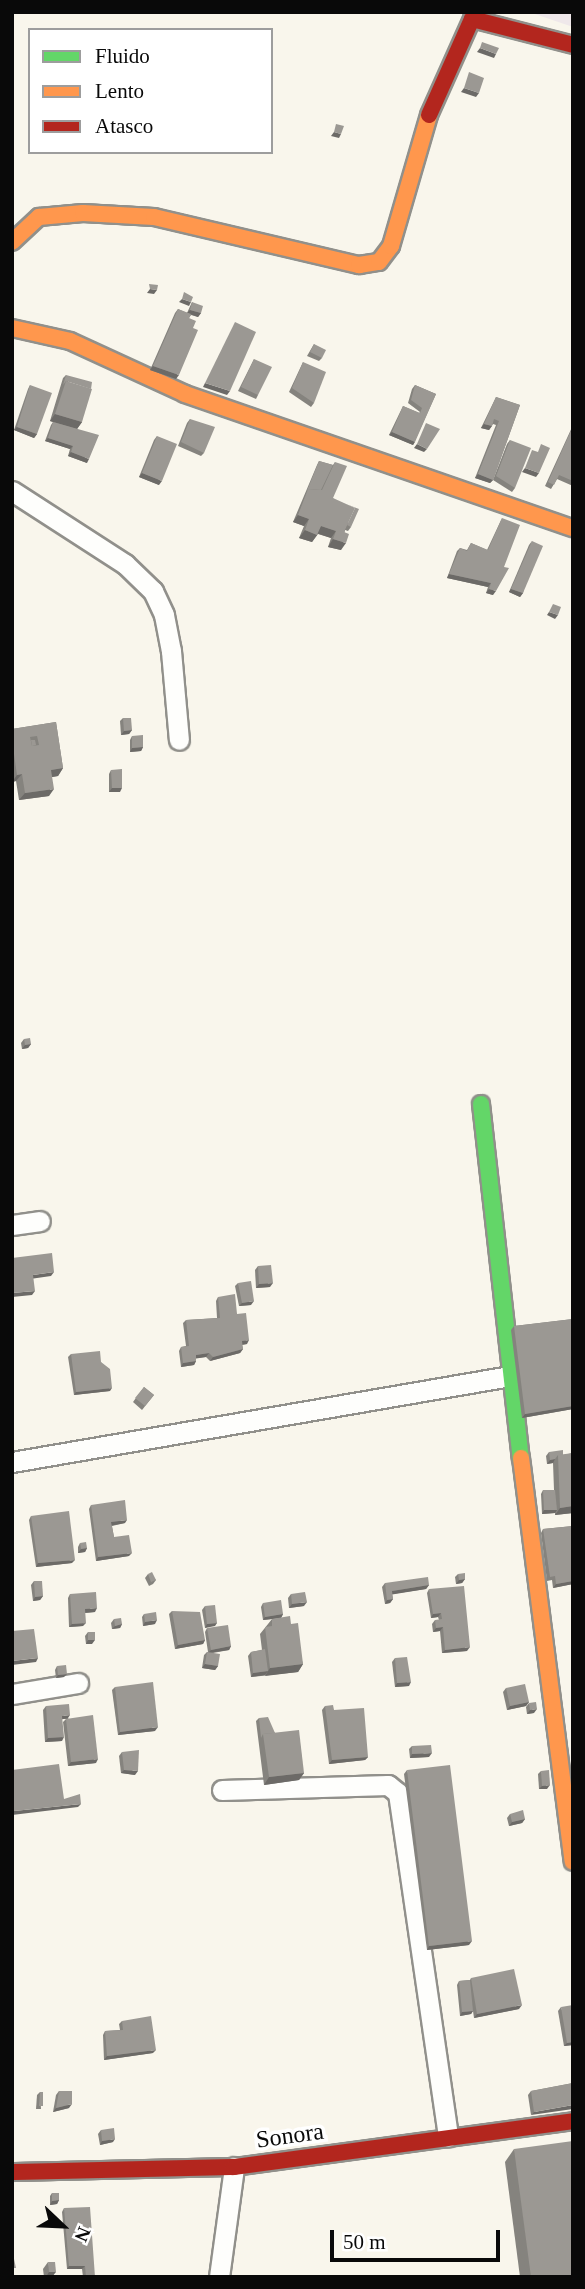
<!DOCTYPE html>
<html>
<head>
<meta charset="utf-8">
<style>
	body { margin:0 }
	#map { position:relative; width:585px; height:2289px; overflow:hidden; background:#f9f6ec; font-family:"Times New Roman",serif }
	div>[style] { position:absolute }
	.industrial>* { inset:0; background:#efe8ea }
	.roads { filter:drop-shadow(2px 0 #91908b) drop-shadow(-2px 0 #91908b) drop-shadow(0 2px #91908b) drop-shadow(0 -2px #91908b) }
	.street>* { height:19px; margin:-9.5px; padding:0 9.5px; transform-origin:9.5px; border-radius:9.5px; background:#fefefc }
	.fast>* { height:16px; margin:-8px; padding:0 8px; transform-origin:8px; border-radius:8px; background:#63d668 }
	.slow>* { height:16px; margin:-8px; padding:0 8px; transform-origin:8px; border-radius:8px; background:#ff974d }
	.jam>* { height:16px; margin:-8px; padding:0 8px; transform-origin:8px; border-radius:8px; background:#b3261e }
	.wall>* { inset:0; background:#85837e }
	.shaded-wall>* { inset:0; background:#6c6a67 }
	.building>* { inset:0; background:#9b9893 }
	span { translate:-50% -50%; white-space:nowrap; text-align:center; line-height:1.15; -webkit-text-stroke:7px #fff; paint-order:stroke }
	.street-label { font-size:24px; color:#090909 }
	.frame { position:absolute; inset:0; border:14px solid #090909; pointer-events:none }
	.legend { position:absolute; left:28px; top:28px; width:245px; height:126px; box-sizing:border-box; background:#fff; border:2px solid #9d9d9d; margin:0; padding:9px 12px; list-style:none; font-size:21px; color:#090909 }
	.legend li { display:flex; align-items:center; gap:14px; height:35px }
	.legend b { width:35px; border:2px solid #9d9d9d }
	.north { position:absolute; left:28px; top:2191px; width:70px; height:70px; -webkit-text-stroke:5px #fff; paint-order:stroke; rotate:113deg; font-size:19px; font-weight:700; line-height:28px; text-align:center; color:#090909 }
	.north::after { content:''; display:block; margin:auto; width:24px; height:32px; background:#090909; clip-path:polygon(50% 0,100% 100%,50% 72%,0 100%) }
	.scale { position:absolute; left:330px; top:2230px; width:170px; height:32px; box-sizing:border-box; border:4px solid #090909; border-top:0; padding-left:9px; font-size:21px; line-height:24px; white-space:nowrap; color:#090909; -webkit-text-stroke:5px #fff; paint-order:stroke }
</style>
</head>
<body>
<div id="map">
	<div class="industrial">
		<div style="clip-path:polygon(529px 12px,573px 12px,573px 27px)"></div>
	</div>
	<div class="roads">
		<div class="street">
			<div style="left:12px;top:491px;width:135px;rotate:32.9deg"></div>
			<div style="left:125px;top:564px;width:39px;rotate:44deg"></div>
			<div style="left:153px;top:591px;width:26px;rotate:65deg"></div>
			<div style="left:164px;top:615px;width:37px;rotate:79deg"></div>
			<div style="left:171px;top:651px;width:89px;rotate:84.9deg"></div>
			<div style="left:12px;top:1225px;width:28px;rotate:-8deg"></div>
			<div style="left:12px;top:1462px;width:505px;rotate:-9.8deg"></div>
			<div style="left:12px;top:1694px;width:67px;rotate:-9.5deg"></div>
			<div style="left:222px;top:1790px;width:166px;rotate:-1.7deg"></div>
			<div style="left:388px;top:1785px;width:13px;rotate:39deg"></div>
			<div style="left:398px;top:1793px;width:347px;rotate:81.7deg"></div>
			<div style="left:219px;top:2277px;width:111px;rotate:-82.2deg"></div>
		</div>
		<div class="fast">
			<div style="left:481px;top:1104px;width:356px;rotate:83.6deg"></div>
		</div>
		<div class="slow">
			<div style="left:12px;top:242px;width:37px;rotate:-43deg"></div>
			<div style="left:39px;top:217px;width:44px;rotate:-5.2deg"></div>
			<div style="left:83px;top:213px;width:71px;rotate:3.2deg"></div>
			<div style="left:154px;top:217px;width:211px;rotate:13.2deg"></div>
			<div style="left:359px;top:265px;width:20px;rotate:-9deg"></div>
			<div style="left:379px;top:262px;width:20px;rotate:-53deg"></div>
			<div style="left:391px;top:246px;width:136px;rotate:-73.8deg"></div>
			<div style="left:12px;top:328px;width:59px;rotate:12.6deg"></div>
			<div style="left:70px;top:341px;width:127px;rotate:24.7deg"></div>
			<div style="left:185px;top:394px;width:410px;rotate:19.1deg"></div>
			<div style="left:521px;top:1458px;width:407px;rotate:82.7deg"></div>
		</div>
		<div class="jam">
			<div style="left:429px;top:115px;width:105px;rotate:-65.9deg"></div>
			<div style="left:472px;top:19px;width:104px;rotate:14.4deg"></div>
			<div style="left:12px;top:2172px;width:222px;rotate:-1.3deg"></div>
			<div style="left:234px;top:2167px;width:342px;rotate:-7.7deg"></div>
		</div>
	</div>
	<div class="wall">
		<div style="clip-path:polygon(192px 302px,201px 313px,198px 317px,191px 315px,189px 318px,176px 379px,150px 370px,175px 313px,178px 309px,187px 313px)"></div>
		<div style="clip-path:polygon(314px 344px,322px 358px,319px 361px,307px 356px)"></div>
		<div style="clip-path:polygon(254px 359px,258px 395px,256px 399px,238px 391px)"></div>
		<div style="clip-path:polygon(303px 362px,314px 403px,311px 407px,289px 392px)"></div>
		<div style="clip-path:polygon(66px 375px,82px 422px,77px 429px,87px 463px,68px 456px,70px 449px,45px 441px,51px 425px,53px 422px,50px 421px,63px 378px)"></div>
		<div style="clip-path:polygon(30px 385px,37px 434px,34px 438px,14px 430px,28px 389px)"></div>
		<div style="clip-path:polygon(415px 385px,436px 394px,413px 445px,389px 435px,403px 406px,419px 413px,420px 412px,408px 403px,412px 389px)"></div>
		<div style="clip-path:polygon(496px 397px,520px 405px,493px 480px,490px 483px,475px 478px,496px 425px,493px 424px,489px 430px,481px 428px)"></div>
		<div style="clip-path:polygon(190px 419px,204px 453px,201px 456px,178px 446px,187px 423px)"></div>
		<div style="clip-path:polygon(573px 425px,573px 486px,557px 479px,551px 489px,545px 486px)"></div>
		<div style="clip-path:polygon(157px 436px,159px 485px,139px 477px,154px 440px)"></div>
		<div style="clip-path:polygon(510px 440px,515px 488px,512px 492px,493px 480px,507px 444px)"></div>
		<div style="clip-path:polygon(319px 461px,333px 465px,335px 462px,333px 498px,351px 527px,348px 531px,345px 530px,341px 550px,328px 547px,331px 538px,318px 534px,312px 542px,299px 538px,304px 526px,293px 522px,317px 465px)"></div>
		<div style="clip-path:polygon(502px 518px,493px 595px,486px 593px,488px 587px,447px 578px,457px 551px,460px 548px,467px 550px,471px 543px,487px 550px)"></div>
		<div style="clip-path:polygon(532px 541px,523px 593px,520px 597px,509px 592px,529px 545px)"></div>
		<div style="clip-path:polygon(123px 718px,132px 730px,129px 734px,121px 735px,120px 721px)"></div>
		<div style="clip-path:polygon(56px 722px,63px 768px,58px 776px,52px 777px,49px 796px,19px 800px,16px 781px,12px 782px,12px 729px)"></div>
		<div style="clip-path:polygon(132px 736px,143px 747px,141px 751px,130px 752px,130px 740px)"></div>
		<div style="clip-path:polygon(111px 770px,120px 792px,109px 792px,109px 774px)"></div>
		<div style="clip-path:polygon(24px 1039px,31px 1044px,28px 1048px,22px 1049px,21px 1043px)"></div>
		<div style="clip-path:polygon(258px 1266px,270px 1287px,256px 1288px,255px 1270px)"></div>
		<div style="clip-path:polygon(238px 1283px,251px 1305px,239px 1306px,235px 1286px)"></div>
		<div style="clip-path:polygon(218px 1297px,237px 1314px,247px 1344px,242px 1345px,243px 1349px,240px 1353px,210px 1361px,206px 1357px,196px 1358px,196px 1361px,194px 1365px,181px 1367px,179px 1351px,181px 1347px,186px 1346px,183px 1323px,186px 1320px,217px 1318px,216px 1301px)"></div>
		<div style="clip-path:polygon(573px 1319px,573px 1409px,522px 1418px,511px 1330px,514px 1326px)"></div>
		<div style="clip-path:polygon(71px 1354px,101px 1362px,110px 1391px,74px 1395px,68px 1357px)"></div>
		<div style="clip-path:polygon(144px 1387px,154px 1395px,142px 1410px,133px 1402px)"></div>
		<div style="clip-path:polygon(549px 1452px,563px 1455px,573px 1453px,573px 1513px,555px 1515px,555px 1513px,542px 1514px,541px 1494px,543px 1490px,554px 1490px,553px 1463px,547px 1464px,546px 1456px)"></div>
		<div style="clip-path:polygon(91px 1505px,125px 1523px,112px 1526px,114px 1537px,129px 1556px,96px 1561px,89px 1509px)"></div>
		<div style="clip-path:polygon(31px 1516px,72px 1563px,36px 1567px,29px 1520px)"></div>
		<div style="clip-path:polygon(573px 1526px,573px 1584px,553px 1588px,552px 1580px,547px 1581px,541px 1533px,543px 1529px)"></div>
		<div style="clip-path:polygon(80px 1543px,87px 1548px,85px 1552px,78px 1553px,78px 1547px)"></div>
		<div style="clip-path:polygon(148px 1574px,156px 1580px,153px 1584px,149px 1586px,145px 1578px)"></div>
		<div style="clip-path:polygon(458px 1574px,465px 1579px,462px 1583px,456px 1584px,455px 1577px)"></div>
		<div style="clip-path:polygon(34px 1581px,43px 1596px,40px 1600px,33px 1601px,31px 1585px)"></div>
		<div style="clip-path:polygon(385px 1583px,429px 1585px,426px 1589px,392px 1594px,393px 1599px,390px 1603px,385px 1604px,382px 1587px)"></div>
		<div style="clip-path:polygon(429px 1589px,467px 1651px,442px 1653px,440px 1631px,433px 1632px,432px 1624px,435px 1620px,439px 1620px,438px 1617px,431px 1618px,427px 1593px)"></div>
		<div style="clip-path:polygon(70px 1594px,95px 1612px,85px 1613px,83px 1626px,69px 1627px,68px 1598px)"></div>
		<div style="clip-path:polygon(291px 1594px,304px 1606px,289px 1608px,288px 1598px)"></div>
		<div style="clip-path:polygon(263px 1603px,283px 1614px,281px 1618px,263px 1620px,261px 1607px)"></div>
		<div style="clip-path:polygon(205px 1606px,217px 1623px,205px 1628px,202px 1610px)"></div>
		<div style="clip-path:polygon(172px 1611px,205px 1640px,203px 1644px,175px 1649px,169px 1614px)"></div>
		<div style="clip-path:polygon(144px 1614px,155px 1624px,143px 1626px,142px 1617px)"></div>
		<div style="clip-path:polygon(114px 1619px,122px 1624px,120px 1628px,112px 1629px,111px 1623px)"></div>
		<div style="clip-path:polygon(272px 1619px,291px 1624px,303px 1664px,298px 1672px,251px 1677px,248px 1656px,251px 1652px,262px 1650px,260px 1634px)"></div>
		<div style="clip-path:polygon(207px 1628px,231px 1646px,229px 1650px,213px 1653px,218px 1666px,215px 1670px,202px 1668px,204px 1655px,207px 1652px,208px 1652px,205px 1632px)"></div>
		<div style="clip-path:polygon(88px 1632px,92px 1644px,86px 1644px,85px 1636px)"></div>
		<div style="clip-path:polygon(395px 1658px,409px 1686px,395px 1687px,392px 1662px)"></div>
		<div style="clip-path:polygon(57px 1666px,64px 1677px,56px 1678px,55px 1670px)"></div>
		<div style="clip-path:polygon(115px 1687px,155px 1731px,118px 1735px,112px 1690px)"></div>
		<div style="clip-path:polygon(506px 1688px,529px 1702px,526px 1706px,507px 1710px,503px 1692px)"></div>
		<div style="clip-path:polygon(529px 1703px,534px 1713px,527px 1714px,526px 1707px)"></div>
		<div style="clip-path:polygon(46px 1706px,68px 1718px,96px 1763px,68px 1766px,63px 1722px,66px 1719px,62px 1719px,62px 1741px,45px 1742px,43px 1710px)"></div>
		<div style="clip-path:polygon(325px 1706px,334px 1710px,368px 1757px,365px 1760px,329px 1764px,322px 1710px)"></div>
		<div style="clip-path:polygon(259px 1718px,275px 1733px,304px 1773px,299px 1780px,264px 1785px,256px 1721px)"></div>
		<div style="clip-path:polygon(412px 1746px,429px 1757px,410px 1758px,409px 1749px)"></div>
		<div style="clip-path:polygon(122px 1752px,135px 1775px,121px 1773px,119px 1756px)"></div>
		<div style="clip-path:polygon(407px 1770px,469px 1945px,427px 1950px,404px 1774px)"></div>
		<div style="clip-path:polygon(541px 1771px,547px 1789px,539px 1789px,538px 1774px)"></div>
		<div style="clip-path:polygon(510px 1814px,525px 1819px,522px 1823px,509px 1826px,507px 1818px)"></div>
		<div style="clip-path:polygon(471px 1978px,519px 2009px,474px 2018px,473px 2011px,471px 2014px,460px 2016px,457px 1985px,459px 1981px,470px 1980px)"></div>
		<div style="clip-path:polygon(561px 2007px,573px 2045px,564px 2046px,558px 2011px)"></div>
		<div style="clip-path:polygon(122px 2021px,153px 2053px,104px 2060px,103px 2035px,105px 2031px,120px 2030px,119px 2024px)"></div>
		<div style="clip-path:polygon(573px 2083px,531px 2115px,528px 2095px,531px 2091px)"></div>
		<div style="clip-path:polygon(59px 2091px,69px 2108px,53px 2112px,56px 2095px)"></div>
		<div style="clip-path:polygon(40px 2092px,41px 2109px,36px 2109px,37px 2095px)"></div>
		<div style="clip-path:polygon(101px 2130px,113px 2142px,100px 2145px,98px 2134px)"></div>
		<div style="clip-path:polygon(514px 2149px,573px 2277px,520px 2277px,505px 2162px)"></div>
		<div style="clip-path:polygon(52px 2193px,59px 2200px,57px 2204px,50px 2205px,50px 2196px)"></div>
		<div style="clip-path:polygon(64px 2208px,95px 2277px,83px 2277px,82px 2269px,67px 2269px,62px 2212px)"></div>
		<div style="clip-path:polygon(48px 2262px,52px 2277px,44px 2277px,43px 2269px)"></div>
	</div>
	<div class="shaded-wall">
		<div style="clip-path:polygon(480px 48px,496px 54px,494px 58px,477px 52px)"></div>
		<div style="clip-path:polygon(464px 88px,479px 93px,476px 97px,461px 92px)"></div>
		<div style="clip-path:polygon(334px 132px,341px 134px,339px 138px,331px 136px)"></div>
		<div style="clip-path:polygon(150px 289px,157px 290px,154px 294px,147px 293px)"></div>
		<div style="clip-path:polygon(182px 299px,191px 302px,189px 306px,179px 302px)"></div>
		<div style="clip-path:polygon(190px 310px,201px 313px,198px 317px,187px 313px)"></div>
		<div style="clip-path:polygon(153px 366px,179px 375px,176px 379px,150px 370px)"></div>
		<div style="clip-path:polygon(205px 383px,230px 391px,227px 395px,203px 387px)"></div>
		<div style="clip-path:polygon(55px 414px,82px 422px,77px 429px,50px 421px)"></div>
		<div style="clip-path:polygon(484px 424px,492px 426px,489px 430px,481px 428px)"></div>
		<div style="clip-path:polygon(17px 427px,37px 434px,34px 438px,14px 430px)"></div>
		<div style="clip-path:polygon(392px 432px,415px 442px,413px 445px,389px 435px)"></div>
		<div style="clip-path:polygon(48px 438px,73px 446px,70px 449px,45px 441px)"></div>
		<div style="clip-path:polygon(417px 444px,427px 449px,424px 452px,414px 448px)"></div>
		<div style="clip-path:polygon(71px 452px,89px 459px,87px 463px,68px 456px)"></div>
		<div style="clip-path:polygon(525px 468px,539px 473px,536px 477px,522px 472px)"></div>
		<div style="clip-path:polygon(142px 473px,162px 481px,159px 485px,139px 477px)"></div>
		<div style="clip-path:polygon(478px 474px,493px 480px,490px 483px,475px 478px)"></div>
		<div style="clip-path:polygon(298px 515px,309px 519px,304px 526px,293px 522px)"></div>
		<div style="clip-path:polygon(321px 526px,336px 531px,331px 538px,316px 533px)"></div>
		<div style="clip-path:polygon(305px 530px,317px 535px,312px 542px,299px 538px)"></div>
		<div style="clip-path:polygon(333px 539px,346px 543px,341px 550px,328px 547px)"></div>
		<div style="clip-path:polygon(449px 574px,491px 583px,488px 587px,447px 578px)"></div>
		<div style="clip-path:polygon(489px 589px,496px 591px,493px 595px,486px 593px)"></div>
		<div style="clip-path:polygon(511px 589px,523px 593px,520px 597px,509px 592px)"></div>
		<div style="clip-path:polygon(549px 612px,558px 615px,555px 619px,547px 615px)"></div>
		<div style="clip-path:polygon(132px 730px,129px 734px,121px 735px,124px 731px)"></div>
		<div style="clip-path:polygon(143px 747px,141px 751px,130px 752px,132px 748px)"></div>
		<div style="clip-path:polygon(63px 768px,58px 776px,46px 778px,51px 770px)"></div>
		<div style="clip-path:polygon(22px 774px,16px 781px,12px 782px,17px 775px)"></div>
		<div style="clip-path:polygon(112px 788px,122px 788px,120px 792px,109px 792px)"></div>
		<div style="clip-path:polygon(54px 789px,49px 796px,19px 800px,25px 793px)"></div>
		<div style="clip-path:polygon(31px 1044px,28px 1048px,22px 1049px,25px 1045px)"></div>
		<div style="clip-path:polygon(54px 1272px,51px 1276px,30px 1279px,33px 1275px)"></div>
		<div style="clip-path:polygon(273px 1283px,270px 1287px,256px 1288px,259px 1284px)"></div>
		<div style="clip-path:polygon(35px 1291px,32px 1295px,12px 1297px,12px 1293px)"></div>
		<div style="clip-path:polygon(254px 1301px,251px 1305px,239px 1306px,242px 1303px)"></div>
		<div style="clip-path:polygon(249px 1340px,247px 1344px,239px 1345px,242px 1341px)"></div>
		<div style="clip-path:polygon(243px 1349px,240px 1353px,210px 1361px,213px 1357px)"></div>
		<div style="clip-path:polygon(209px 1353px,206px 1357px,193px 1359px,196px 1355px)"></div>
		<div style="clip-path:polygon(196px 1361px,194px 1365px,181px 1367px,183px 1363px)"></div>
		<div style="clip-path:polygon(112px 1388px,110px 1391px,74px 1395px,76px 1392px)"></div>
		<div style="clip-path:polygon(573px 1406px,573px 1409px,522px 1418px,525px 1414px)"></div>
		<div style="clip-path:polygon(555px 1459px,553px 1463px,547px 1464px,550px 1460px)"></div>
		<div style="clip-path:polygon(573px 1506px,573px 1513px,555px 1515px,560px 1508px)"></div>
		<div style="clip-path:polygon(544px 1510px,557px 1510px,555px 1513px,542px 1514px)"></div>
		<div style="clip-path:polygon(127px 1520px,125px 1523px,109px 1526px,111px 1522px)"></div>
		<div style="clip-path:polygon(87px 1548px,85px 1552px,78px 1553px,81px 1549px)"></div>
		<div style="clip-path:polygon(132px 1553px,129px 1556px,96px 1561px,98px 1557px)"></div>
		<div style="clip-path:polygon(75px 1560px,72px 1563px,36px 1567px,38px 1563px)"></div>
		<div style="clip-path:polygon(465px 1579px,462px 1583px,456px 1584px,459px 1580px)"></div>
		<div style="clip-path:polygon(573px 1581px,573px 1584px,553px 1588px,556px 1584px)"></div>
		<div style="clip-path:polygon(429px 1585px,426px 1589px,389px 1595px,392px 1591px)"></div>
		<div style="clip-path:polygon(43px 1596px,40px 1600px,33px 1601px,35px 1597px)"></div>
		<div style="clip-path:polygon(393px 1599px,390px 1603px,385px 1604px,387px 1600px)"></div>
		<div style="clip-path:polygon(307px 1602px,304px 1606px,289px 1608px,292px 1604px)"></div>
		<div style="clip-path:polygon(97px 1608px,95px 1612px,83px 1613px,85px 1609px)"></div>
		<div style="clip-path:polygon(441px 1613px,438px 1617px,431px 1618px,433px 1614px)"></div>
		<div style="clip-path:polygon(283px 1614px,281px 1618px,263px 1620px,265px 1617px)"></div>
		<div style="clip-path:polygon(157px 1620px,155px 1624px,143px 1626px,145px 1622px)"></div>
		<div style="clip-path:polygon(86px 1623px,83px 1626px,69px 1627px,72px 1624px)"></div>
		<div style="clip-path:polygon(217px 1623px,215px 1626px,205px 1628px,207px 1624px)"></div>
		<div style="clip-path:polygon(122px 1624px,120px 1628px,112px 1629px,115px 1626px)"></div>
		<div style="clip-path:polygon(443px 1627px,440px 1631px,433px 1632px,436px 1628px)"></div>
		<div style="clip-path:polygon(88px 1640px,95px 1640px,92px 1644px,86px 1644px)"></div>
		<div style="clip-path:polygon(205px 1640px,203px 1644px,175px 1649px,178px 1645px)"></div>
		<div style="clip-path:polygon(231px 1646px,229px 1650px,208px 1653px,211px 1650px)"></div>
		<div style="clip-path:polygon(470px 1647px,467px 1651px,442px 1653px,445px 1650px)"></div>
		<div style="clip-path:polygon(38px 1658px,36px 1662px,12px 1665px,12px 1661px)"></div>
		<div style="clip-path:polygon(205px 1664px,218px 1666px,215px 1670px,202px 1668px)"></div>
		<div style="clip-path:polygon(303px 1664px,298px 1672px,265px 1676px,270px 1668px)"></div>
		<div style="clip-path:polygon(268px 1671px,265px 1675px,251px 1677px,253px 1673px)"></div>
		<div style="clip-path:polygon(67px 1674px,64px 1677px,56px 1678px,58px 1675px)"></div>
		<div style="clip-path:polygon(411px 1682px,409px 1686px,395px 1687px,397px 1683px)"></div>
		<div style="clip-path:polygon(529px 1702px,526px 1706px,507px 1710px,510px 1706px)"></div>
		<div style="clip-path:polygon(537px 1709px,534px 1713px,527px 1714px,530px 1710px)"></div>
		<div style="clip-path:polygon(70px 1715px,68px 1718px,59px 1720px,62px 1716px)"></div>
		<div style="clip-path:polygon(158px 1727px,155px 1731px,118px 1735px,120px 1732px)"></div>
		<div style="clip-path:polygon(64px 1737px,62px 1741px,45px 1742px,48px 1738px)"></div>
		<div style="clip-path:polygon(432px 1753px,429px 1757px,410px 1758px,412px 1754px)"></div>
		<div style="clip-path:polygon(368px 1757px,365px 1760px,329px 1764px,332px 1760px)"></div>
		<div style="clip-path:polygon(98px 1759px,96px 1763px,68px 1766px,71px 1762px)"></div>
		<div style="clip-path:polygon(124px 1770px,138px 1771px,135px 1775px,121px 1773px)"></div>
		<div style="clip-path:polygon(304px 1773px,299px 1780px,264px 1785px,269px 1777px)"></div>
		<div style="clip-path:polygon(550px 1785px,547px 1789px,539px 1789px,542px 1786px)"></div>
		<div style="clip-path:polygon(81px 1804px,78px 1807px,12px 1815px,14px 1811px)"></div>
		<div style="clip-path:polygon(525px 1819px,522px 1823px,509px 1826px,512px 1822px)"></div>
		<div style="clip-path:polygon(472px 1941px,469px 1945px,427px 1950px,429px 1946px)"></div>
		<div style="clip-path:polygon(522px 2005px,519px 2009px,474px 2018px,477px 2014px)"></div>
		<div style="clip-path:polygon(473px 2011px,471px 2014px,460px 2016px,462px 2012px)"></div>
		<div style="clip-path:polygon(573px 2042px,573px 2045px,564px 2046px,567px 2043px)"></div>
		<div style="clip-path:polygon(156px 2050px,153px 2053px,104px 2060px,107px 2056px)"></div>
		<div style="clip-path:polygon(72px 2104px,69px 2108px,53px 2112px,56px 2108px)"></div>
		<div style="clip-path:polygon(573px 2105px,573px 2109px,531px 2115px,534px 2112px)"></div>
		<div style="clip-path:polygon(115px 2139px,113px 2142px,100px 2145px,102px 2141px)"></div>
		<div style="clip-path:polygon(59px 2200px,57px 2204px,50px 2205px,52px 2201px)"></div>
		<div style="clip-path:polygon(69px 2266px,85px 2266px,82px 2269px,67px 2269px)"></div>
		<div style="clip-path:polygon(49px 2272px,56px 2272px,52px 2277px,46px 2277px)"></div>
	</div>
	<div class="building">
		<div style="clip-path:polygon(482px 42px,499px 48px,496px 54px,480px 48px)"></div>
		<div style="clip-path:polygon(469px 72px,484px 78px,479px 93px,464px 88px)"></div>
		<div style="clip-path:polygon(336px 124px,344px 126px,341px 134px,334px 132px)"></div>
		<div style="clip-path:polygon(149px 284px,158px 285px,157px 290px,150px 289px)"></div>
		<div style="clip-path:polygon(184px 292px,193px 297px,191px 302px,182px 299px)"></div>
		<div style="clip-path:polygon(192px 302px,203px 306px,201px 313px,190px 310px)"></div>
		<div style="clip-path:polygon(178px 309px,191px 314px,189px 318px,196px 321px,193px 328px,198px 330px,179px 375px,153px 366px)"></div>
		<div style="clip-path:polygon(235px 322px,256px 332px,230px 391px,205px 383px)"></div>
		<div style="clip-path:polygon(314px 344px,326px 350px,322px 358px,310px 352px)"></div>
		<div style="clip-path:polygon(254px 359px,272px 367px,258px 395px,241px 387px)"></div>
		<div style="clip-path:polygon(303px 362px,326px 372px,314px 403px,292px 388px)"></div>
		<div style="clip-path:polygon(66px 375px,92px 382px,91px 389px,66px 381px,63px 385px)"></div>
		<div style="clip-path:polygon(66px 381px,92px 389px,82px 422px,55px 414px)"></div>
		<div style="clip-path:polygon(30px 385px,52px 393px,37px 434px,17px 427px)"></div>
		<div style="clip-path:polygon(415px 385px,436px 394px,415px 442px,392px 432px,403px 406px,420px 413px,422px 408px,411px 400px)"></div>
		<div style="clip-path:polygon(496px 397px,520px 405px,493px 480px,478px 474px,499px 421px,494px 419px,492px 426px,484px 424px)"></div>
		<div style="clip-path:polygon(190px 419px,215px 427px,204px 453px,181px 442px)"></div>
		<div style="clip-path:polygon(53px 422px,99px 435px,89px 459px,71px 452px,73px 446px,48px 438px)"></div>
		<div style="clip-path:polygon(426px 423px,440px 429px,427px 449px,417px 444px)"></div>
		<div style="clip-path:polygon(573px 426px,573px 481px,559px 475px,554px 485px,548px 482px)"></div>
		<div style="clip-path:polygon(157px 436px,177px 444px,162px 481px,142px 473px)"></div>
		<div style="clip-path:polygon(510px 440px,531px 448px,515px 488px,496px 476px)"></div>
		<div style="clip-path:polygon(541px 444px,550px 448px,539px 473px,525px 468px,532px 450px,538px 452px)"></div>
		<div style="clip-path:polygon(319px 461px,333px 465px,321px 490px,308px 489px,306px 493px)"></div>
		<div style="clip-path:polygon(335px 462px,347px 466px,333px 498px,355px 508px,344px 532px,349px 534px,346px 543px,333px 539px,336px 531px,321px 526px,317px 535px,305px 530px,309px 519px,298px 515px,308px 489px,322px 490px)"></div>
		<div style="clip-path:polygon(346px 504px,359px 509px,351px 527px,347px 525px,355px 508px)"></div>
		<div style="clip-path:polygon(502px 518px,520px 525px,504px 567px,509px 568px,496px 591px,489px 589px,491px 583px,449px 574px,460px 548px,467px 551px,471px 543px,488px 550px)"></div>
		<div style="clip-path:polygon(532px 541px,543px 546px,523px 593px,511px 589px)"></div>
		<div style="clip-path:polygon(553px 604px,561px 607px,558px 615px,549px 612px)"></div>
		<div style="clip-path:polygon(123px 718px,131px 718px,132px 730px,124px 731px)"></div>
		<div style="clip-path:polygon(evenodd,56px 722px,63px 768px,51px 770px,54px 789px,25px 793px,22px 774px,17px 775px,12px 740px,12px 729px,56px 722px,37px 736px,39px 745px,32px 746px,30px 737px,37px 736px)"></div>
		<div style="clip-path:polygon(143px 735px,143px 747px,132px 748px,132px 736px)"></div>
		<div style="clip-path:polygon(31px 740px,35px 740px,36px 745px,32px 746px)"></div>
		<div style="clip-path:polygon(122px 769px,122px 788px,112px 788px,111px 770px)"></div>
		<div style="clip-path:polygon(30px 1038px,31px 1044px,25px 1045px,24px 1039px)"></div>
		<div style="clip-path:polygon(52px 1253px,54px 1272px,33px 1275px,35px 1291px,12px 1293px,12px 1258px)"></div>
		<div style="clip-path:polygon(271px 1265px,273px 1283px,259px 1284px,258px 1266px)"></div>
		<div style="clip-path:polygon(251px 1281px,254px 1301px,242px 1303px,238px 1283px)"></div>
		<div style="clip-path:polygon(235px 1294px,237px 1314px,246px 1313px,249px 1340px,242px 1341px,243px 1349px,213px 1357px,209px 1353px,196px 1355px,196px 1361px,183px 1363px,181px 1347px,189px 1346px,186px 1320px,220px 1318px,218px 1297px)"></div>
		<div style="clip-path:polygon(573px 1319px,573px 1406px,525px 1414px,514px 1326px)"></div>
		<div style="clip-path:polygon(100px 1351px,101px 1362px,110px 1369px,112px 1388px,76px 1392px,71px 1354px)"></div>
		<div style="clip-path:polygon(144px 1387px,154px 1395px,145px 1406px,135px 1398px)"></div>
		<div style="clip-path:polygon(563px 1450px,563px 1455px,558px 1455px,555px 1459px,550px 1460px,549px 1452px)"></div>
		<div style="clip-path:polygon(573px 1453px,573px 1506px,560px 1508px,558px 1455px)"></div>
		<div style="clip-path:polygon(543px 1490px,555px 1490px,557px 1510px,544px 1510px)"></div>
		<div style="clip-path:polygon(125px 1500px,127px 1520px,111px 1522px,114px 1537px,129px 1535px,132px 1553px,98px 1557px,91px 1505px)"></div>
		<div style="clip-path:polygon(69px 1511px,75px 1560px,38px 1563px,31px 1516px)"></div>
		<div style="clip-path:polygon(573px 1526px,573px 1581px,556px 1584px,555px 1576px,550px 1577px,543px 1529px)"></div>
		<div style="clip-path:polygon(86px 1542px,87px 1548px,81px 1549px,80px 1543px)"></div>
		<div style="clip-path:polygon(152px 1572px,156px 1580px,151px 1582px,148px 1574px)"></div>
		<div style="clip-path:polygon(465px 1573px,465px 1579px,459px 1580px,458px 1574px)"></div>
		<div style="clip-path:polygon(428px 1577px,429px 1585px,392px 1591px,393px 1599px,387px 1600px,385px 1583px)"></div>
		<div style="clip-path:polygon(34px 1581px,42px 1581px,43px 1596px,35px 1597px)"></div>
		<div style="clip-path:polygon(464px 1586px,470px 1647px,445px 1650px,443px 1627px,436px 1628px,435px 1620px,442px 1619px,441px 1613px,433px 1614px,429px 1589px)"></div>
		<div style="clip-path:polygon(96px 1592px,97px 1608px,85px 1609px,86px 1623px,72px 1624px,70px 1594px)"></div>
		<div style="clip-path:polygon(305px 1592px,307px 1602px,292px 1604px,291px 1594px)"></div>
		<div style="clip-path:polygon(281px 1600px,283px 1614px,265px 1617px,263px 1603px)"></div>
		<div style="clip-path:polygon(215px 1605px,217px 1623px,207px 1624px,205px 1606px)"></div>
		<div style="clip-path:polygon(172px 1611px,200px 1612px,205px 1640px,178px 1645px)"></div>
		<div style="clip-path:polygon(156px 1612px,157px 1620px,145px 1622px,144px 1614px)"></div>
		<div style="clip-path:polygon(290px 1616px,291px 1624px,298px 1623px,303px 1664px,270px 1668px,265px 1627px,272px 1626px,272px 1619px)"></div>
		<div style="clip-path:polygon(121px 1618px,122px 1624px,115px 1626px,114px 1619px)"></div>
		<div style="clip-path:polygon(228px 1625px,231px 1646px,211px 1650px,207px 1628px)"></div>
		<div style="clip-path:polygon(34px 1629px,38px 1658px,12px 1661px,12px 1631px)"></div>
		<div style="clip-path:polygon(88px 1632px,95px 1632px,95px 1640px,88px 1640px)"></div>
		<div style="clip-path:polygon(265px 1649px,268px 1671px,253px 1673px,251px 1652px)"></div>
		<div style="clip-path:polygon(207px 1652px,220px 1654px,218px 1666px,205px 1664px)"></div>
		<div style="clip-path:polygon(407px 1657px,411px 1682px,397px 1683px,395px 1658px)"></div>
		<div style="clip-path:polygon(66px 1665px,67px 1674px,58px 1675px,57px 1666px)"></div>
		<div style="clip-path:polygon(153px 1682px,158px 1727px,120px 1732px,115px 1687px)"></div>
		<div style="clip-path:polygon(525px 1684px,529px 1702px,510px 1706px,506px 1688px)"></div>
		<div style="clip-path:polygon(536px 1702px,537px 1709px,530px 1710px,529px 1703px)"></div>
		<div style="clip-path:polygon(69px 1704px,70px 1715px,62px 1716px,64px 1737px,48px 1738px,46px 1706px)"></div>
		<div style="clip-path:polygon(333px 1705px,334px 1710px,364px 1708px,368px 1757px,332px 1760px,325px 1706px)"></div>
		<div style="clip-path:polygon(93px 1715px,98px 1759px,71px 1762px,66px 1719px)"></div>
		<div style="clip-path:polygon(268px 1717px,275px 1733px,263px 1734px,261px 1738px,259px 1718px)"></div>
		<div style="clip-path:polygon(299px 1730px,304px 1773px,269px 1777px,263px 1734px)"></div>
		<div style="clip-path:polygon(431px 1745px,432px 1753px,412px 1754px,412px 1746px)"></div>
		<div style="clip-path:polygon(139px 1750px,138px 1771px,124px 1770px,122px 1752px)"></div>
		<div style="clip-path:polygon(59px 1764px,64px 1799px,80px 1794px,81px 1804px,14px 1811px,12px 1798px,12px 1770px)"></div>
		<div style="clip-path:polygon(450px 1765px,472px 1941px,429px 1946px,407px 1770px)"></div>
		<div style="clip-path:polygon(549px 1770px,550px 1785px,542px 1786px,541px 1771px)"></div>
		<div style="clip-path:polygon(523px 1810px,525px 1819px,512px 1822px,510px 1814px)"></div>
		<div style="clip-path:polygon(514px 1969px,522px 2005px,477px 2014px,471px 1978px)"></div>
		<div style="clip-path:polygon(470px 1980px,473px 2011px,462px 2012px,459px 1981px)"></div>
		<div style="clip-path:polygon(573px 2005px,573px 2042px,567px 2043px,561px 2007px)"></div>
		<div style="clip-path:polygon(151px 2016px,156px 2050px,107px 2056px,105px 2031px,123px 2030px,122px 2021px)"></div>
		<div style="clip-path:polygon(573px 2083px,573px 2105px,534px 2112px,531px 2091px)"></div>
		<div style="clip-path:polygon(59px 2091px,72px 2091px,72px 2104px,56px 2108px)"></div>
		<div style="clip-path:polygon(40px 2092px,43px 2092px,43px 2106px,39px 2106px)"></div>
		<div style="clip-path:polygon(114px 2128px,115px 2139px,102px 2141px,101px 2130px)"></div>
		<div style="clip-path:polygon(573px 2141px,573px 2277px,531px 2277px,514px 2149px)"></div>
		<div style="clip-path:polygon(52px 2193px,59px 2193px,59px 2200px,52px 2201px)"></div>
		<div style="clip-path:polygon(90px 2207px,95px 2277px,86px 2277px,85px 2266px,69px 2266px,64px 2208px)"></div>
		<div style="clip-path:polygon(12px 2259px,14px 2259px,16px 2268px,12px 2268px)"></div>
		<div style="clip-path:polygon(48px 2262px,55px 2262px,56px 2272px,49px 2272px)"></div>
	</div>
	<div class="street-label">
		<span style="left:290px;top:2136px;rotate:-8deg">Sonora</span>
	</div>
	<div class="frame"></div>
	<ul class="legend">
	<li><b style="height:9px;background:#63d668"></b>Fluido</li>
	<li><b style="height:9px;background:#ff974d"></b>Lento</li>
	<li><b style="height:9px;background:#b3261e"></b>Atasco</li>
	</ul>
	<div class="north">N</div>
	<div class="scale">50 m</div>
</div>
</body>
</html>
